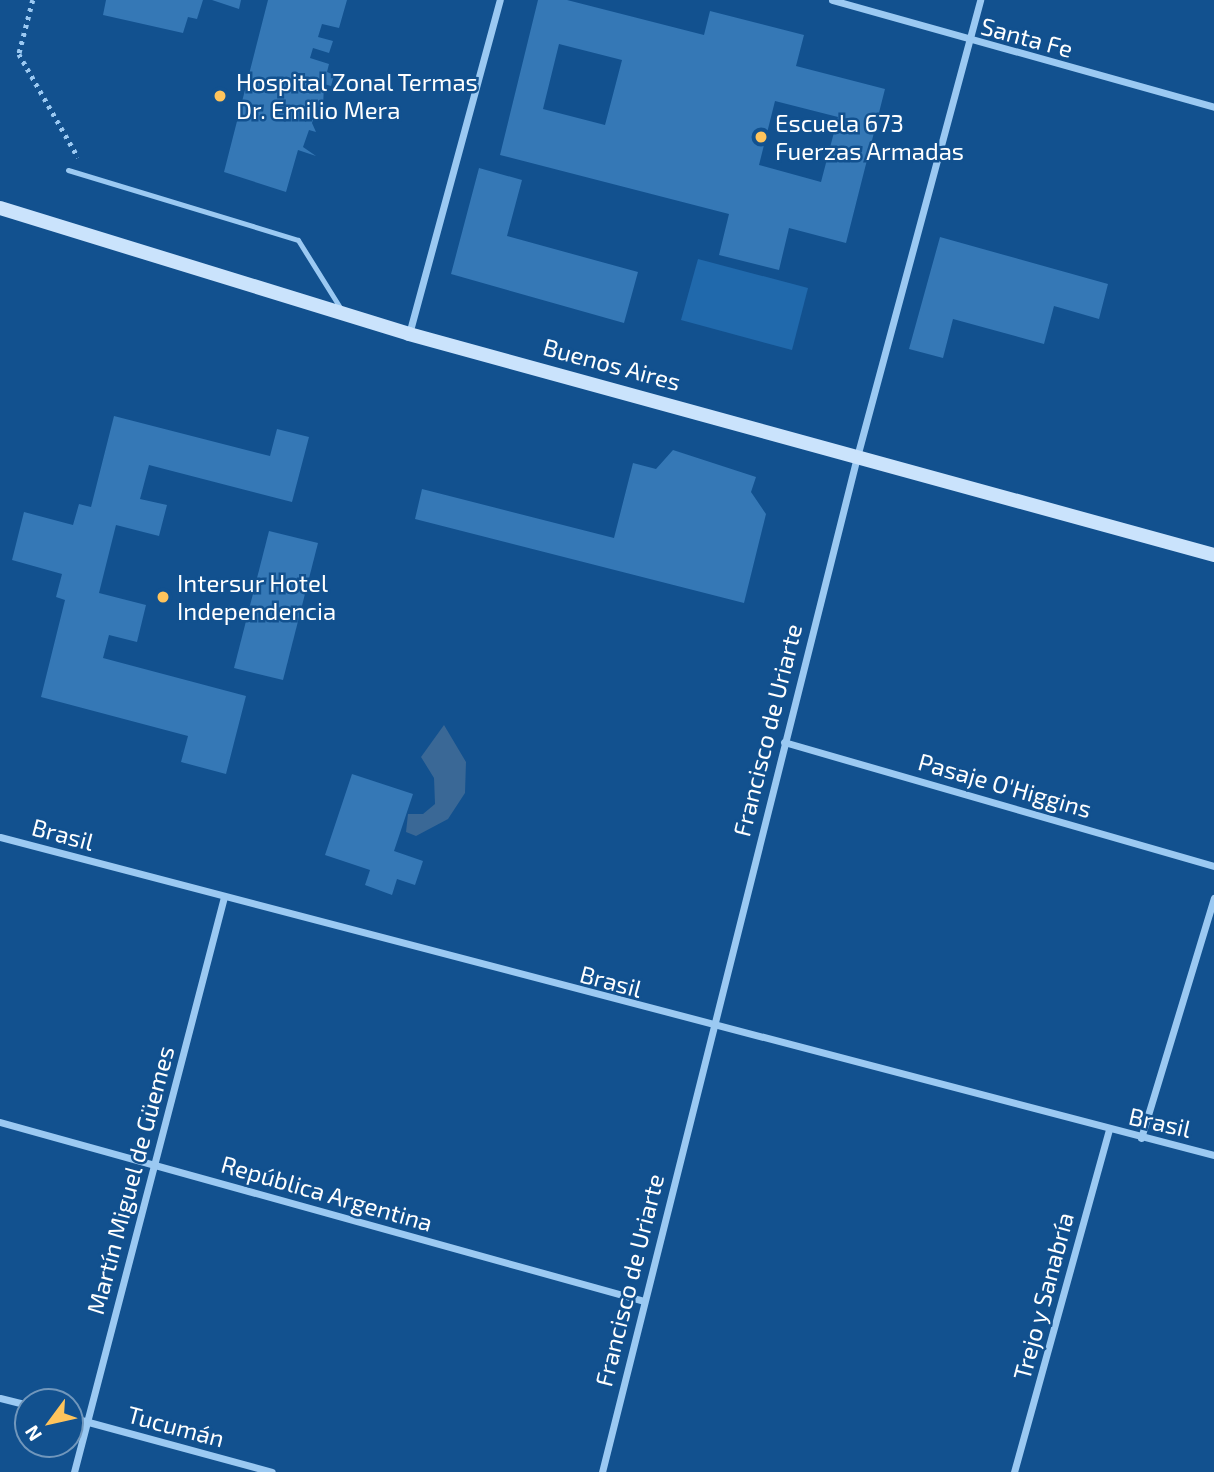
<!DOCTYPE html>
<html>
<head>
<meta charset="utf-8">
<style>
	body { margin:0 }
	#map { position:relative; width:1214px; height:1472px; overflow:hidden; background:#12518f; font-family:"Exo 2",sans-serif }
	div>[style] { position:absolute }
	.green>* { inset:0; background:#2069ac }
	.water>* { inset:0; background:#3a6896 }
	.building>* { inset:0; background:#3578b6 }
	.path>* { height:4.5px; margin-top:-2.25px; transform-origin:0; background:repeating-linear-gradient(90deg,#9bc9f2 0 3.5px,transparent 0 8.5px) }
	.lane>* { height:5px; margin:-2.5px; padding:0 2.5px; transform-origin:2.5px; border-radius:2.5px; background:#9bc9f2 }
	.street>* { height:7px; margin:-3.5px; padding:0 3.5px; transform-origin:3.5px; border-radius:3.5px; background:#9bc9f2 }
	.secondary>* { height:14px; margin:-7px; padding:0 7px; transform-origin:7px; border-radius:7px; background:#cae3fc }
	.dots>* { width:19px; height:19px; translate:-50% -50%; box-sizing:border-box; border:4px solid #12518f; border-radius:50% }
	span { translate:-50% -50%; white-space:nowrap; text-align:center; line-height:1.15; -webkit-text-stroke:5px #12518f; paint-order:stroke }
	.street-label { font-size:24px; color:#fff }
	.poi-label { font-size:24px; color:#fff }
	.left { translate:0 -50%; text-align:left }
	.north { position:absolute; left:14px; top:1388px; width:70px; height:70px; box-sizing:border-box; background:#12518f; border:2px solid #7197bc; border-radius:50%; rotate:237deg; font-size:19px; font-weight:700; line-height:28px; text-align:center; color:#fff }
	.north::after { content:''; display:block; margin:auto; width:24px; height:32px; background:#ffc45c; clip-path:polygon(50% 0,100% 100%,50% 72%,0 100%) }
</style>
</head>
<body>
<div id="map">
	<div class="green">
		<div style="clip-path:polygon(698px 259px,808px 288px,792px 350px,681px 320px)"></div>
	</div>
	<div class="water">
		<div style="clip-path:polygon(444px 725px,466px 762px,465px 793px,448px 819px,416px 836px,406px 832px,408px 814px,423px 814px,435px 804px,434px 778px,421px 757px)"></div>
	</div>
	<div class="building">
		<div style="clip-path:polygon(106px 0,203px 0,197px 19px,188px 17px,183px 33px,103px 15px)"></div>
		<div style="clip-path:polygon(212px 0,241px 0,239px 9px)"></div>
		<div style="clip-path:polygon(268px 0,347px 0,339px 28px,322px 24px,318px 37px,333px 41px,329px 53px,313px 48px,310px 58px,329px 64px,327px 72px,334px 75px,331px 86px,324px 84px,323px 108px,317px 106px,312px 123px,316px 132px,309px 130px,303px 147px,316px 156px,298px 150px,286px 192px,224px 172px)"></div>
		<div style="clip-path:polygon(evenodd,538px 0,567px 0,704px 35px,710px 11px,804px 35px,796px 66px,885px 89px,846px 243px,789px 228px,779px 270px,719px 255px,729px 214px,500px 155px,538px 0,559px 44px,622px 60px,605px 125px,543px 109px,559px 44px,538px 0,775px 101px,838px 117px,821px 182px,759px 165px,775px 101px)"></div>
		<div style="clip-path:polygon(479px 168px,522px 180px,507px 236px,638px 272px,624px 323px,451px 274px)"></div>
		<div style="clip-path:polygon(940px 237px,1108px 284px,1099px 319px,1054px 306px,1044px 344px,953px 319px,943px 358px,909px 349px)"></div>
		<div style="clip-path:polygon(114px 416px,270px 456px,277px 429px,309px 437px,292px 502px,149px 465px,140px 499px,167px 505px,159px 536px,116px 525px,99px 593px,146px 605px,137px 642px,109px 635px,103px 658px,246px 696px,226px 774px,181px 762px,188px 736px,41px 697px,65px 600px,56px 597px,62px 574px,12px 560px,24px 512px,73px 525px,79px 504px,91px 507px)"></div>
		<div style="clip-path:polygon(673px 450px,756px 477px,751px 492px,766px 514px,744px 603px,415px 519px,422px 489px,614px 538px,633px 463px,656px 469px)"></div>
		<div style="clip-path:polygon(269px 531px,318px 543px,283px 680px,234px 668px)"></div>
		<div style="clip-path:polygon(352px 774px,413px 794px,394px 851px,423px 861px,415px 885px,397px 879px,392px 895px,365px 885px,370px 870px,325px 855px)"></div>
	</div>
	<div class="path">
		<div style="left:33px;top:0;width:56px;rotate:104.5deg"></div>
		<div style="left:19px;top:54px;width:119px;rotate:60.2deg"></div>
	</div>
	<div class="lane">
		<div style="left:68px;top:170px;width:240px;rotate:16.9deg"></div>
		<div style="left:298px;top:240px;width:81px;rotate:58.1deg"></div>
	</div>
	<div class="street">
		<div style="left:832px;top:0;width:397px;rotate:15.6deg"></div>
		<div style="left:409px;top:334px;width:346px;rotate:-74.8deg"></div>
		<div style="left:784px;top:742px;width:448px;rotate:16.1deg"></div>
		<div style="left:0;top:837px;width:1255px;rotate:14.68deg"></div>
		<div style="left:0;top:1122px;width:668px;rotate:15.53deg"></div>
		<div style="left:1141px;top:1138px;width:251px;rotate:-73.1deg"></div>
		<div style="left:0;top:1398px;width:29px;rotate:14deg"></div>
		<div style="left:70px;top:1417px;width:209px;rotate:15.2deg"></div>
		<div style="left:74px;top:1472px;width:594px;rotate:-75.38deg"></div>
		<div style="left:602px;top:1472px;width:1051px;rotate:-75.9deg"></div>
		<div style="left:858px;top:453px;width:469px;rotate:-74.9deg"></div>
		<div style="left:1014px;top:1472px;width:355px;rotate:-74.5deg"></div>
	</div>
	<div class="secondary">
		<div style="left:0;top:208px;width:428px;rotate:17.1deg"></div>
		<div style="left:409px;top:334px;width:835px;rotate:15.35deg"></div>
	</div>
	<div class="dots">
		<div style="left:220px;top:96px;background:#ffc45c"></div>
		<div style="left:761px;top:137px;background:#ffc45c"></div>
		<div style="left:163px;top:597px;background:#ffc45c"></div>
	</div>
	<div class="street-label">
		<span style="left:1027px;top:37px;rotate:15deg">Santa Fe</span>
		<span style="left:612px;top:364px;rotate:15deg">Buenos Aires</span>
		<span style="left:767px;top:730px;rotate:-76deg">Francisco de Uriarte</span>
		<span style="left:1005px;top:785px;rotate:16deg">Pasaje O'Higgins</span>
		<span style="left:63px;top:834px;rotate:15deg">Brasil</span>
		<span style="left:611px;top:981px;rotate:15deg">Brasil</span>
		<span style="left:1160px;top:1122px;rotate:13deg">Brasil</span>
		<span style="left:130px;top:1180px;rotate:-75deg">Martín Miguel de Güemes</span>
		<span style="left:327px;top:1193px;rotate:16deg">República Argentina</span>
		<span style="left:629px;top:1280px;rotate:-76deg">Francisco de Uriarte</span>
		<span style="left:1043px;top:1296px;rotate:-75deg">Trejo y Sanabría</span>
		<span style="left:176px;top:1426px;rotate:15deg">Tucumán</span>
	</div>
	<div class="poi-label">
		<span class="left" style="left:236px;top:96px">Hospital Zonal Termas<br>Dr. Emilio Mera</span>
		<span class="left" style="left:775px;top:137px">Escuela 673<br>Fuerzas Armadas</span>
		<span class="left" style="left:177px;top:597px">Intersur Hotel<br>Independencia</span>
	</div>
	<div class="north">N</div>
</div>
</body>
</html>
